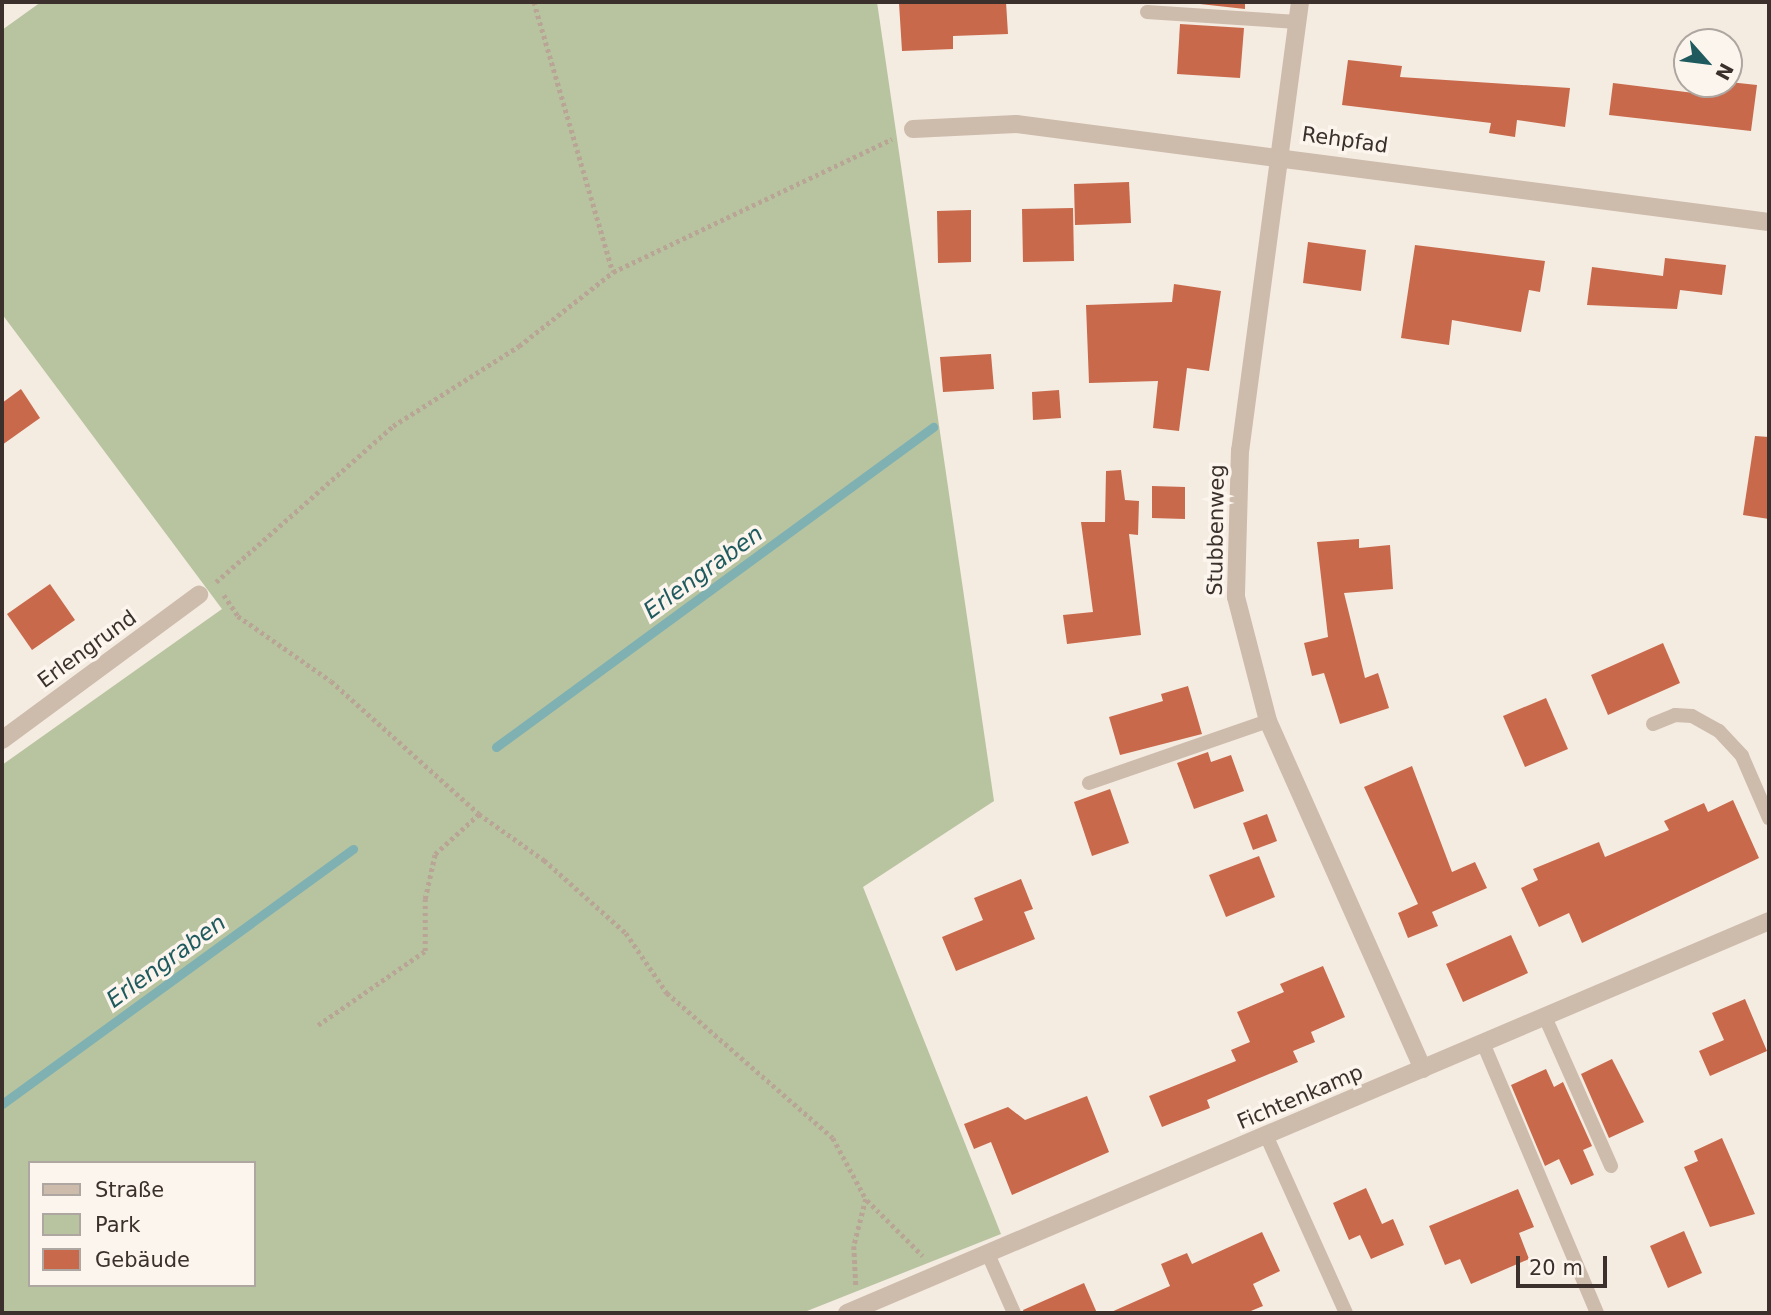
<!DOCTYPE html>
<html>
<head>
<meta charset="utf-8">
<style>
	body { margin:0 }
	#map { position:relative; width:1771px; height:1315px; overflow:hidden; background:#f4ebe1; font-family:"DejaVu Sans",sans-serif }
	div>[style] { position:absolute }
	.green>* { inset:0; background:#b8c4a0 }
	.stream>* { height:9px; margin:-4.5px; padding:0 4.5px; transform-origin:4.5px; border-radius:4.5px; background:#7fb0b2 }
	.building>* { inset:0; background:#c8694b }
	.path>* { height:4.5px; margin-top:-2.25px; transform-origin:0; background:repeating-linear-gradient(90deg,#b9a596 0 3.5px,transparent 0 7px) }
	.service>* { height:14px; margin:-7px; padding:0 7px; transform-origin:7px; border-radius:7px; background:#cdbbac }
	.minor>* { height:18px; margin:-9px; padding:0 9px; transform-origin:9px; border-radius:9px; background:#cdbbac }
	span { translate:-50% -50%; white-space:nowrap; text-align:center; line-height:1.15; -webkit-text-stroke:7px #fbf5ee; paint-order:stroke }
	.street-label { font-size:21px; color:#3b302b }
	.water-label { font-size:23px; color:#1f5a5e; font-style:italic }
	.frame { position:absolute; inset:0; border:4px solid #3b302b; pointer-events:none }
	.legend { position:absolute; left:28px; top:1161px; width:228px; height:126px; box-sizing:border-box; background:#fbf5ee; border:2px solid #aea6a0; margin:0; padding:9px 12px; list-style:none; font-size:21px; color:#3b302b }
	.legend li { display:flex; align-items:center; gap:14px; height:35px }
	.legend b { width:35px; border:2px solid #aea6a0 }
	.north { position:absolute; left:1673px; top:28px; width:70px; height:70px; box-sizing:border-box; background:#fbf5ee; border:2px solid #aea6a0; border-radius:50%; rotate:118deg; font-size:19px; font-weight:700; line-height:28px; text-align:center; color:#3b302b }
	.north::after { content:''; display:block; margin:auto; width:24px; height:32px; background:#1f5a5e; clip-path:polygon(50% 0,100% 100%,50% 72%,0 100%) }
	.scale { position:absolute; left:1516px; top:1256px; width:91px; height:32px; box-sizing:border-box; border:4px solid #3b302b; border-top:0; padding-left:9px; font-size:21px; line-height:24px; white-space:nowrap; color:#3b302b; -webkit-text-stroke:5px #fbf5ee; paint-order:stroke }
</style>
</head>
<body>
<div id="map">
	<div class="green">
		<div style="clip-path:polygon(evenodd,41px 2px,877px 2px,994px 801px,863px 887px,1001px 1234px,802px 1313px,2px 1313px,2px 765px,222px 609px,2px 314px,2px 30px,41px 2px,30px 1163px,254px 1163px,254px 1285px,30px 1285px,30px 1163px)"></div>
	</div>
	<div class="stream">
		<div style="left:496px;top:747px;width:542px;rotate:-36.21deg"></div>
		<div style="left:2px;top:1104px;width:434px;rotate:-36deg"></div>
	</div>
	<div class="building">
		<div style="clip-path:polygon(1006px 2px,1008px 34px,953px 36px,953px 49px,902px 51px,899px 3px)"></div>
		<div style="clip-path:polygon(1182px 2px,1245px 2px,1245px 9px)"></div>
		<div style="clip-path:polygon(1180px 24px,1244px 28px,1240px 78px,1177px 74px)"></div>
		<div style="clip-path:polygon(1348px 60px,1402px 66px,1400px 77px,1570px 88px,1565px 127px,1517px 120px,1515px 137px,1489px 133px,1491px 123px,1342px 105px)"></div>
		<div style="clip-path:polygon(1729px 82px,1757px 85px,1751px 131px,1609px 115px,1613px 83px,1694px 93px,1695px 84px,1725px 88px)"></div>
		<div style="clip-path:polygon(1129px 182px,1131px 223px,1075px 225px,1074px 184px)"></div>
		<div style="clip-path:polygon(1073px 208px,1074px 261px,1023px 262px,1022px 209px)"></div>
		<div style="clip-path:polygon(971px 210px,971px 262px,938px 263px,937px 211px)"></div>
		<div style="clip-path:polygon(1308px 242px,1366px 250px,1361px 291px,1303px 283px)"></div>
		<div style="clip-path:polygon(1415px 245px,1545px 261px,1540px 292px,1529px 290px,1521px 332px,1452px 320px,1449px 345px,1401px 338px)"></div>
		<div style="clip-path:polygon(1665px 258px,1726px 265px,1722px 295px,1680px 290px,1677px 309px,1587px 305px,1592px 267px,1663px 276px)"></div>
		<div style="clip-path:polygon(1174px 284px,1221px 291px,1209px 371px,1187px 368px,1179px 431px,1153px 428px,1158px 381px,1089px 383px,1086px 305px,1172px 302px)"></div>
		<div style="clip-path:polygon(991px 354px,994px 389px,943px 392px,940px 357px)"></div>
		<div style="clip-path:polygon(21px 389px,40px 418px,2px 445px,2px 403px)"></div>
		<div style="clip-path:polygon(1059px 390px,1061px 418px,1033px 420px,1032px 392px)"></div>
		<div style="clip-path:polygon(1755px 436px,1769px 437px,1769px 519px,1743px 515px)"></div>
		<div style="clip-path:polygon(1121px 470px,1125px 500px,1139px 501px,1138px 535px,1129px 534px,1141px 635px,1067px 644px,1063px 615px,1093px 612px,1081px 522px,1105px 522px,1106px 471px)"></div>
		<div style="clip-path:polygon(1152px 486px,1185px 487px,1185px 519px,1152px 518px)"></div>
		<div style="clip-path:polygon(1359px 539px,1359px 548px,1390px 545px,1393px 589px,1344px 593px,1365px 678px,1378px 673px,1389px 708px,1340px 724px,1324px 673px,1312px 676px,1304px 643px,1328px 637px,1317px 542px)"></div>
		<div style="clip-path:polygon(50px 584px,75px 620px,32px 650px,7px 614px)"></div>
		<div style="clip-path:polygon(1663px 643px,1680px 683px,1608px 715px,1591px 675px)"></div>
		<div style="clip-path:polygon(1188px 686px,1202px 734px,1120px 755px,1109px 717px,1163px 701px,1161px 694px)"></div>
		<div style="clip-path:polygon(1546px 698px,1568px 749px,1525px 767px,1503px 716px)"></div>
		<div style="clip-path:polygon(1208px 752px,1211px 762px,1231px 755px,1244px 791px,1194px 809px,1177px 763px)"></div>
		<div style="clip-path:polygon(1412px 766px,1452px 872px,1475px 862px,1487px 888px,1432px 912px,1438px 926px,1408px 938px,1398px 913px,1418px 904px,1364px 787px)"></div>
		<div style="clip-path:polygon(1110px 789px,1129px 843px,1092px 856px,1074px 802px)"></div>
		<div style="clip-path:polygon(1733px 800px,1759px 858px,1582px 943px,1569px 913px,1539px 927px,1521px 888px,1538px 880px,1533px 869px,1599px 842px,1605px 857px,1669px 830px,1664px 821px,1704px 803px,1708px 812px)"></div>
		<div style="clip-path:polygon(1267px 814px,1277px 841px,1253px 850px,1243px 823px)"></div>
		<div style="clip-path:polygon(1259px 856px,1275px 897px,1226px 917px,1209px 875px)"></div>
		<div style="clip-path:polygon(1021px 879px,1033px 909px,1024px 912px,1035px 939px,956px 971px,942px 937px,983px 920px,974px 898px)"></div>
		<div style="clip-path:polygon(1511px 935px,1528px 973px,1463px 1002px,1446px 964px)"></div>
		<div style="clip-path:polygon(1323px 966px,1345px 1017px,1311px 1032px,1315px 1042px,1293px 1051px,1298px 1062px,1207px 1100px,1210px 1108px,1162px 1127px,1149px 1096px,1236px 1061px,1231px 1050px,1250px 1042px,1237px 1012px,1284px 992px,1280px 984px)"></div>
		<div style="clip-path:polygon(1745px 999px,1767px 1051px,1710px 1076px,1699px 1051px,1724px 1040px,1712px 1013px)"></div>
		<div style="clip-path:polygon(1612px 1059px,1644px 1122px,1609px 1138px,1581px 1074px)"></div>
		<div style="clip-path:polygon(1546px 1069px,1554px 1087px,1563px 1082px,1592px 1146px,1583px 1150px,1594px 1175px,1571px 1185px,1559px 1159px,1545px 1166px,1511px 1085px)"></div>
		<div style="clip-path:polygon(1087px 1096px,1109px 1152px,1012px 1195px,991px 1142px,974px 1149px,964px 1124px,1008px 1107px,1025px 1120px)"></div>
		<div style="clip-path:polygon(1722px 1138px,1755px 1214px,1710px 1227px,1684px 1167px,1698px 1161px,1694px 1151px)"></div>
		<div style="clip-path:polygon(1366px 1188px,1382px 1224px,1393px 1219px,1404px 1245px,1371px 1259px,1360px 1235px,1349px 1240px,1333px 1203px)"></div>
		<div style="clip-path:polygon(1518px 1189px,1534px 1227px,1519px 1233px,1529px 1259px,1471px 1284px,1460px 1259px,1445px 1265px,1429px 1226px)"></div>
		<div style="clip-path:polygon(1684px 1231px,1702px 1273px,1668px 1288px,1650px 1246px)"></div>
		<div style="clip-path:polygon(1262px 1232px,1280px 1271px,1253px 1284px,1263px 1306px,1246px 1313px,1109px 1313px,1170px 1286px,1161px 1264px,1187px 1253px,1192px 1264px)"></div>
		<div style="clip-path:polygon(1084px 1283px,1097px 1313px,1024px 1313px,1023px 1310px)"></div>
	</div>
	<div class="path">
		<div style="left:534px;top:2px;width:281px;rotate:73.7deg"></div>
		<div style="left:216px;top:582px;width:236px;rotate:-41.4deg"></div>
		<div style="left:393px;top:426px;width:149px;rotate:-32.4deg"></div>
		<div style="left:519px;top:346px;width:120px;rotate:-38.2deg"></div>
		<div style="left:613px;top:272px;width:309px;rotate:-25.5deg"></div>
		<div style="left:224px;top:595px;width:25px;rotate:56deg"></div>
		<div style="left:238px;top:616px;width:113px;rotate:35deg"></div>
		<div style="left:331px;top:681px;width:199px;rotate:41.9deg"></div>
		<div style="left:479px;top:814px;width:80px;rotate:35.3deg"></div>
		<div style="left:544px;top:860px;width:110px;rotate:41.7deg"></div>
		<div style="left:626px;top:933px;width:73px;rotate:55.7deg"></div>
		<div style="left:667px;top:993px;width:220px;rotate:41.1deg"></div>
		<div style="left:833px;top:1138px;width:69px;rotate:61.6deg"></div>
		<div style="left:866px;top:1199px;width:49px;rotate:104.3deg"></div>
		<div style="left:854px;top:1246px;width:40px;rotate:87.1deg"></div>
		<div style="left:318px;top:1025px;width:130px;rotate:-34.7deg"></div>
		<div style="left:425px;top:951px;width:52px;rotate:-90deg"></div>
		<div style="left:425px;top:899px;width:46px;rotate:-77.5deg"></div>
		<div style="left:435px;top:854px;width:59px;rotate:-42.3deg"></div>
		<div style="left:867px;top:1200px;width:79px;rotate:45deg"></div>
	</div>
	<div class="service">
		<div style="left:1147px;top:12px;width:151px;rotate:3.8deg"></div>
		<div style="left:1653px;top:724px;width:24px;rotate:-22deg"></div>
		<div style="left:1675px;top:715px;width:17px;rotate:3deg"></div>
		<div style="left:1692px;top:716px;width:31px;rotate:29deg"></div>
		<div style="left:1719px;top:731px;width:34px;rotate:47deg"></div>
		<div style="left:1742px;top:756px;width:68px;rotate:66.5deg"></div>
		<div style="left:1089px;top:783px;width:189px;rotate:-19.1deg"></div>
		<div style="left:1545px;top:1017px;width:163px;rotate:66.1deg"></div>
		<div style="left:1483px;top:1043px;width:293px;rotate:67.1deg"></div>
		<div style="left:1266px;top:1135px;width:195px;rotate:65.8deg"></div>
		<div style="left:988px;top:1254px;width:64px;rotate:66.2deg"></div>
	</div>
	<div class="minor">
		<div style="left:1300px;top:2px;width:452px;rotate:97.6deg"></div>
		<div style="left:1240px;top:450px;width:147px;rotate:91.6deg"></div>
		<div style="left:1236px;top:597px;width:128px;rotate:75.5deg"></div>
		<div style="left:1268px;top:721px;width:381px;rotate:66deg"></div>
		<div style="left:913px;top:129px;width:103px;rotate:-2.8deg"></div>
		<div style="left:1016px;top:124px;width:759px;rotate:7.42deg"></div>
		<div style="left:2px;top:740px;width:245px;rotate:-36.4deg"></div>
		<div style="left:847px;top:1313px;width:1002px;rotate:-23.03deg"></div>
	</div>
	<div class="street-label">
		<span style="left:1345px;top:140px;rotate:8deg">Rehpfad</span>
		<span style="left:1216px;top:530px;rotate:-89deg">Stubbenweg</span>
		<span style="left:87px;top:649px;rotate:-36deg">Erlengrund</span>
		<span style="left:1300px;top:1097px;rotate:-23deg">Fichtenkamp</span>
	</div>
	<div class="water-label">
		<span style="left:703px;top:572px;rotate:-36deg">Erlengraben</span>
		<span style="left:166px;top:961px;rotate:-36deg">Erlengraben</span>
	</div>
	<div class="frame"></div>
	<ul class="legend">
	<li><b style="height:9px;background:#cdbbac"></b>Straße</li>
	<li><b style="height:19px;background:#b8c4a0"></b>Park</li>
	<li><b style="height:19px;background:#c8694b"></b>Gebäude</li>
	</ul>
	<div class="north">N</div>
	<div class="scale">20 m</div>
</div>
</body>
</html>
